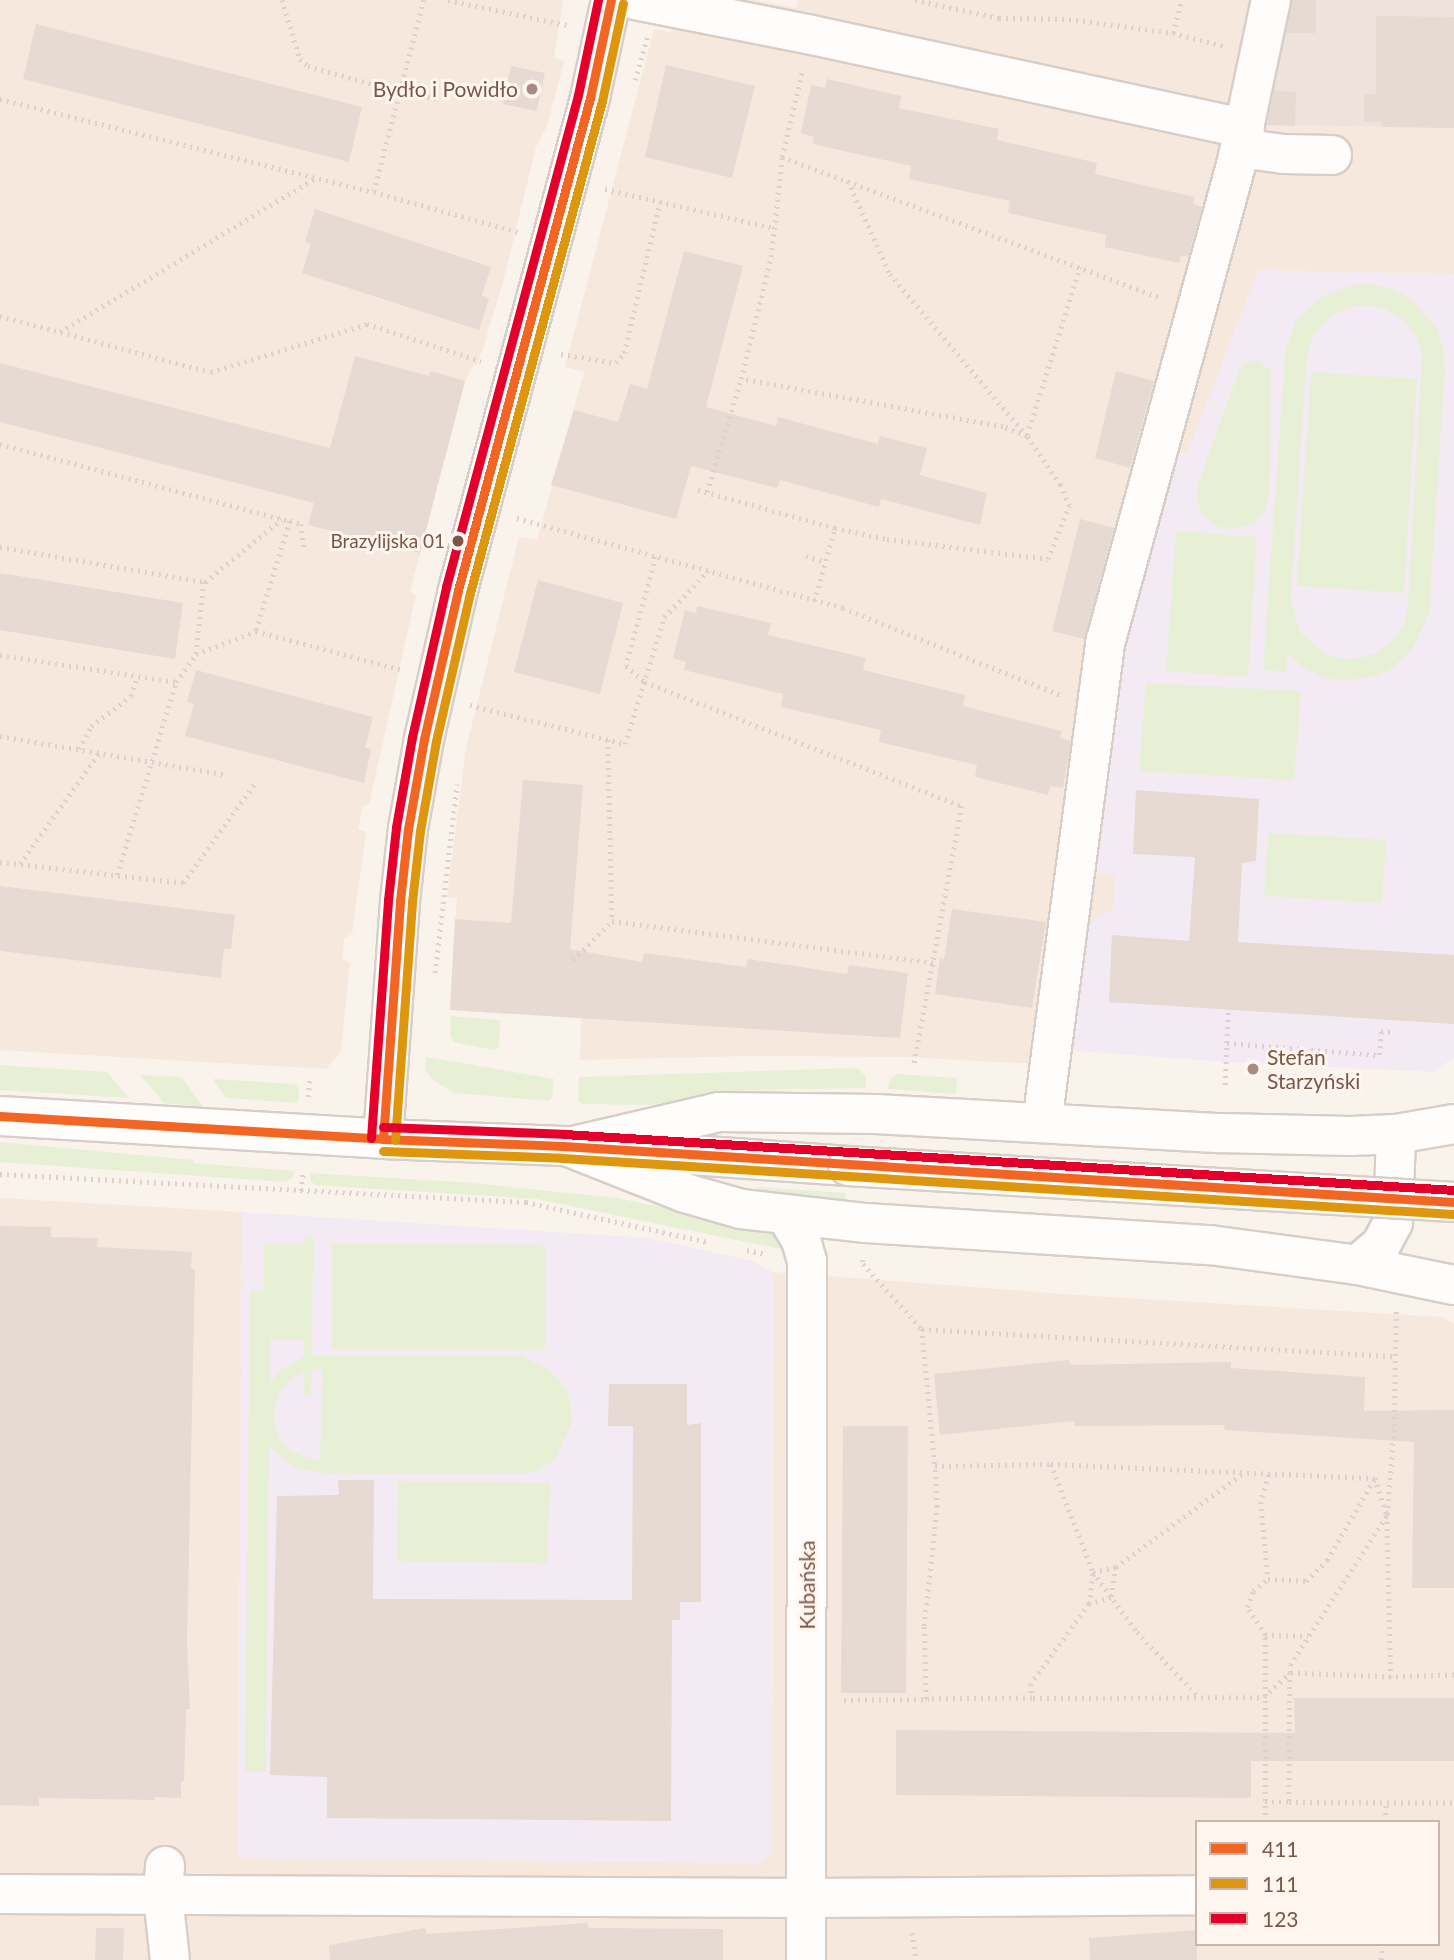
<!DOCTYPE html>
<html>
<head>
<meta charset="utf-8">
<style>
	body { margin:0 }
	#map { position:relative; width:1454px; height:1960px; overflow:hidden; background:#f9f3ec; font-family:Lato,sans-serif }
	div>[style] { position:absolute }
	.residential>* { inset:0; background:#f6e8dc }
	.industrial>* { inset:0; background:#ede3dc }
	.education>* { inset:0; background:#f4eaf4 }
	.green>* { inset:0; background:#e7f0d5 }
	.building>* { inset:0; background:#e6dad3 }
	.path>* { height:4.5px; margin-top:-2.25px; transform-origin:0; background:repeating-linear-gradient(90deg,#dcd1cd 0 2px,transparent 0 7px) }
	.roads { filter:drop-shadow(2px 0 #d8cec8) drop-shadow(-2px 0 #d8cec8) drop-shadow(0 2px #d8cec8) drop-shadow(0 -2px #d8cec8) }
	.minor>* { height:38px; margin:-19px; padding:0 19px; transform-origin:19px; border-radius:19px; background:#fefdfc }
	.bridges { filter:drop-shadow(2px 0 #d8cec8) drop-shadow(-2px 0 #d8cec8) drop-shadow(0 2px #d8cec8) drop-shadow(0 -2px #d8cec8) }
	.minor-bridge>* { height:38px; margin:-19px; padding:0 19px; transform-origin:19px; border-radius:19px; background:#fefdfc }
	.bus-1>* { height:9px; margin:-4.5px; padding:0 4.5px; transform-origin:4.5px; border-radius:4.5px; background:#f26522 }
	.bus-2>* { height:9px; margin:-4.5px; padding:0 4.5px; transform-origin:4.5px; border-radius:4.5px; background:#de960e }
	.bus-3>* { height:9px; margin:-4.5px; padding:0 4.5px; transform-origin:4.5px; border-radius:4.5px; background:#e4002b }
	.dots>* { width:19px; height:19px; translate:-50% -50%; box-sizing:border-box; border:4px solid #fff7ef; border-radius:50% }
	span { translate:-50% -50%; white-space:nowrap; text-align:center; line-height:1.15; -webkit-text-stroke:6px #fff7ef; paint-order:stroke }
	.bus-label { font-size:19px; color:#7c5547 }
	.right { translate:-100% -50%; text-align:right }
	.poi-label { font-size:21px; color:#7c5547 }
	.left { translate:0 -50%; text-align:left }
	.street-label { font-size:21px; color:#7c5547 }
	.legend { position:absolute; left:1195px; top:1820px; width:245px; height:126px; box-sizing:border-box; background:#fff7ef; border:2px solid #cbb6ac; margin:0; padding:9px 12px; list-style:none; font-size:21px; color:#7c5547 }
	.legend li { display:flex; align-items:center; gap:14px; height:35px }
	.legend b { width:35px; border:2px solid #cbb6ac }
</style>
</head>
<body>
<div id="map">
	<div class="residential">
		<div style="clip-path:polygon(0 0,563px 0,554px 57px,564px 62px,547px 126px,536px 147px,502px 286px,482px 351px,477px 365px,473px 366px,465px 381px,410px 592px,416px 595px,369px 804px,363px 806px,358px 829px,366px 832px,352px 934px,344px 939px,342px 959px,350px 962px,341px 1051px,326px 1069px,0 1050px)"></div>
		<div style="clip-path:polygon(677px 0,754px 0,796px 8px,798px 0,1282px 0,1266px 125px,1454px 128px,1454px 274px,1258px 271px,1188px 452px,1091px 872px,1116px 874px,1113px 912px,1038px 1064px,906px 1057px,747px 1056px,580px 1060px,581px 1018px,450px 1010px,457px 897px,447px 898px,466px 748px,519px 537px,537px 540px,584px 372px,565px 367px,654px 29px,671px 32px)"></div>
		<div style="clip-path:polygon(evenodd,0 1198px,242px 1212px,238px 1858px,760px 1863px,772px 1853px,773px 1272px,1076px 1295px,1442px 1317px,1454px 1324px,1454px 1960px,0 1960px,0 1198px,1197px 1822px,1438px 1822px,1438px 1944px,1197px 1944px,1197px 1822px)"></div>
	</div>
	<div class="industrial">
		<div style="clip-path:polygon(1282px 0,1454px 0,1454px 128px,1266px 125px,1266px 56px)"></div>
	</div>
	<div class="education">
		<div style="clip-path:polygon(1258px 270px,1454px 274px,1454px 1057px,1434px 1072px,1226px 1062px,1065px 1050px,1085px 928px,1098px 916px,1113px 911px,1116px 874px,1090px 872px,1119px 666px,1175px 452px,1188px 452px)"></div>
		<div style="clip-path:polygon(242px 1212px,648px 1238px,753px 1261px,773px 1272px,772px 1853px,761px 1863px,238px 1858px)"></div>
	</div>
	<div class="green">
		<div style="clip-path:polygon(evenodd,1372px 284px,1395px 290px,1411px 299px,1437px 329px,1443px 347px,1445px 368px,1429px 614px,1413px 648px,1392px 668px,1378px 675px,1344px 681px,1325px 678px,1303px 667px,1288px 653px,1286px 672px,1263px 670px,1285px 355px,1289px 339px,1296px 321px,1320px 298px,1352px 285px,1372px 284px,1368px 305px,1387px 310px,1403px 319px,1415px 334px,1422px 351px,1408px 606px,1404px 624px,1393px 640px,1378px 652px,1361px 658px,1342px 659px,1325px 654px,1300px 632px,1291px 599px,1306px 363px,1310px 344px,1319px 328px,1333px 315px,1350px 307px,1368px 305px)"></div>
		<div style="clip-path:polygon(1249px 361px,1260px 361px,1271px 371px,1269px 495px,1265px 511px,1256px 522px,1231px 530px,1216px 526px,1201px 512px,1197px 498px,1198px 485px,1239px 370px)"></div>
		<div style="clip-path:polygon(1311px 372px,1417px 379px,1404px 593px,1297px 586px)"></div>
		<div style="clip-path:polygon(1176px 531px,1257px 537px,1248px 677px,1166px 671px)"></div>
		<div style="clip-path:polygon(1146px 683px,1301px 691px,1294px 780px,1139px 771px)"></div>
		<div style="clip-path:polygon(1268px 833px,1386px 840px,1382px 903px,1264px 896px)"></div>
		<div style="clip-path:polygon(451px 1016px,500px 1020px,499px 1047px,493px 1050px,454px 1042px,450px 1036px)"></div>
		<div style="clip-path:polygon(426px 1057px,554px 1079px,552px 1098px,549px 1101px,454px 1093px,433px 1080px,425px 1070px)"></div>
		<div style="clip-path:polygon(0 1065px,107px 1072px,129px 1098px,0 1090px)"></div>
		<div style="clip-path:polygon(857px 1068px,866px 1076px,866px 1088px,746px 1090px,648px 1105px,582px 1104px,578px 1100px,579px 1077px)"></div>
		<div style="clip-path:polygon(897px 1074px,957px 1078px,956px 1094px,888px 1089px,890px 1079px)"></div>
		<div style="clip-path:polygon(140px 1075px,182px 1077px,203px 1107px,164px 1103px)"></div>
		<div style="clip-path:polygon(213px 1079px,295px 1084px,299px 1089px,298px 1103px,226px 1098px)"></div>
		<div style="clip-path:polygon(0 1142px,193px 1160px,193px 1163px,295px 1171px,293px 1177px,285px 1182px,0 1162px)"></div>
		<div style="clip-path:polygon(311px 1173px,473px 1183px,617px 1198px,758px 1228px,776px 1235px,785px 1250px,537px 1199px,315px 1185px,310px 1180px)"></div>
		<div style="clip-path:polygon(757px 1187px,846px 1193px,845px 1203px,802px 1199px,757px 1190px)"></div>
		<div style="clip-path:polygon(evenodd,305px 1236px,313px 1236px,312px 1356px,522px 1356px,550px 1371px,565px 1387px,570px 1401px,572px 1423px,554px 1460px,537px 1471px,526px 1474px,318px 1473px,295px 1468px,269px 1446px,266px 1772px,245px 1772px,250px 1291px,264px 1291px,264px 1243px,305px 1243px,305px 1236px,270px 1339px,304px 1340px,304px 1357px,283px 1368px,270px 1382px,270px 1339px,305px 1236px,312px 1369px,323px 1369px,320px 1460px,308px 1459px,288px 1449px,279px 1439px,273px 1419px,278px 1393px,293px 1377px,304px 1372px,304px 1395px,311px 1395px,312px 1369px)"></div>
		<div style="clip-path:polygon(332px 1243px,546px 1245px,545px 1349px,332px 1349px)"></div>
		<div style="clip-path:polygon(398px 1481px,550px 1483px,547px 1563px,397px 1561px)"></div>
	</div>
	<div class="building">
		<div style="clip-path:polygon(1292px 0,1316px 0,1316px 33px,1286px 33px)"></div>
		<div style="clip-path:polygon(1376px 16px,1454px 17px,1454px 128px,1382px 127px,1382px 122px,1364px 122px,1364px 94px,1376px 94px)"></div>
		<div style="clip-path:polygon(36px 24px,362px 107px,349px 162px,23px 79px)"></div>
		<div style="clip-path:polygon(666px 65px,755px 86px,732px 178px,645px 157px)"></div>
		<div style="clip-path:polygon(511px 66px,545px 73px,537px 111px,503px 104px)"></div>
		<div style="clip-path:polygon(827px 79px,901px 96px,899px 108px,999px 129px,997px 140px,1097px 163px,1095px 174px,1194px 197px,1193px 204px,1202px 207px,1188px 257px,1181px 255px,1179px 263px,1105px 247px,1106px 235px,1008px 213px,1010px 201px,909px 179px,911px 166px,813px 144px,814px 137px,801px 133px,811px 85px,825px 88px)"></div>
		<div style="clip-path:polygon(1274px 91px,1296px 92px,1295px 126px,1267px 125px)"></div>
		<div style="clip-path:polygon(315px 209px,491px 267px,482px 295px,489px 299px,479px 330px,302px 273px,311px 244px,305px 242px)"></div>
		<div style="clip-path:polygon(684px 251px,743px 266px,706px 407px,776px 426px,778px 417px,878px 444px,880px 436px,927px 448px,920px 475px,987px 493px,980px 525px,881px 499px,879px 507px,780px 480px,777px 488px,691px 466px,676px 519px,551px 485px,574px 410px,618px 422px,630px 384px,647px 389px)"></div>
		<div style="clip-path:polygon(355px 356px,429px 376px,431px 371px,465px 381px,420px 553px,308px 525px,314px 503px,0 422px,0 363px,330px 448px)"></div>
		<div style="clip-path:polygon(1116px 371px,1154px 381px,1130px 468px,1095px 458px)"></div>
		<div style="clip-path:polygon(1080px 519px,1114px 528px,1084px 639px,1052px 631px)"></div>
		<div style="clip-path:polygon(0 573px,183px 603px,175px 659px,0 630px)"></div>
		<div style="clip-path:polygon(538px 580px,623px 603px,600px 694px,514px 672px)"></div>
		<div style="clip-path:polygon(697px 606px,771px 623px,768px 635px,866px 658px,863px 670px,965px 695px,963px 706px,1062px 731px,1060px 738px,1071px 741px,1063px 788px,1050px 786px,1048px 795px,975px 777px,977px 765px,879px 742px,881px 730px,781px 707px,783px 694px,684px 670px,686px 662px,673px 658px,685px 610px,696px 613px)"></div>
		<div style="clip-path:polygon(196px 670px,373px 717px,365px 748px,371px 749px,364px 783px,185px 736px,194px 704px,187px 702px)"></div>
		<div style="clip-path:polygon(523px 780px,583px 785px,570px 949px,642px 962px,644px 953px,746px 967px,748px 959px,847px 974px,849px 965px,908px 973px,900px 1038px,450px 1010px,455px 919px,511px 923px)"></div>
		<div style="clip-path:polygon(1136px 790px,1259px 799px,1256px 861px,1242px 863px,1238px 942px,1454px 955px,1454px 1024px,1109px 1002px,1112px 935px,1189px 941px,1195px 857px,1133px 854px)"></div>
		<div style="clip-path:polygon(0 886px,235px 915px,231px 949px,224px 949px,221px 978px,0 951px)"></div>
		<div style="clip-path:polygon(952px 909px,1046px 922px,1032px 1008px,935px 994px,940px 958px,944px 959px)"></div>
		<div style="clip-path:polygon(0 1226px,51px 1227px,51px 1237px,98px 1238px,97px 1247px,192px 1252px,191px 1269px,195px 1269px,187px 1643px,190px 1709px,186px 1709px,184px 1782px,181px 1781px,181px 1798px,155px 1797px,154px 1800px,39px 1798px,39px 1806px,0 1805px)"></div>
		<div style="clip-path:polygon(1069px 1360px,1071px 1365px,1231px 1362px,1231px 1368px,1365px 1377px,1364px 1411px,1454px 1410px,1454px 1588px,1412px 1588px,1414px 1442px,1225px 1430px,1224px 1425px,1075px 1426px,1074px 1421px,940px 1435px,934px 1374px)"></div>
		<div style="clip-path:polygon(609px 1384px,687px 1384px,687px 1425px,701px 1423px,701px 1602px,680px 1602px,680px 1620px,672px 1620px,671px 1821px,327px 1818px,327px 1777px,270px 1775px,277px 1496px,339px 1495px,338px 1480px,374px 1480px,373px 1599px,632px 1600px,633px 1426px,608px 1426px)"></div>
		<div style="clip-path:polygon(843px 1426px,908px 1426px,906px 1693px,841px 1693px)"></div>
		<div style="clip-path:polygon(1294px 1698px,1454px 1698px,1454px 1761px,1251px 1761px,1251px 1798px,896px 1795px,896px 1730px,1295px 1733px)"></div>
		<div style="clip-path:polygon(587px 1923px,589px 1928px,723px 1929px,723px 1960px,330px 1960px,329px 1945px,425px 1928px,427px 1934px)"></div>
		<div style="clip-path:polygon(96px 1928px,124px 1928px,123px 1960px,95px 1960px)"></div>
		<div style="clip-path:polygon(1197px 1930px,1197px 1960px,1090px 1960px,1089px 1938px)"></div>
	</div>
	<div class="path">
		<div style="left:282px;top:0;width:62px;rotate:73deg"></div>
		<div style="left:300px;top:59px;width:11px;rotate:41deg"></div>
		<div style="left:308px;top:66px;width:96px;rotate:15.8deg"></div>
		<div style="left:400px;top:92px;width:40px;rotate:10deg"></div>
		<div style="left:424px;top:0;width:198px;rotate:104.6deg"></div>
		<div style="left:374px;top:192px;width:149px;rotate:15.5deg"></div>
		<div style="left:448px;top:0;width:122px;rotate:11.9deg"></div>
		<div style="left:915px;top:0;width:86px;rotate:12.1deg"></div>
		<div style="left:999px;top:18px;width:70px;rotate:0.8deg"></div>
		<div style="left:1069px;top:19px;width:105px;rotate:7.7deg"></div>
		<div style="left:1173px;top:33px;width:53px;rotate:14.3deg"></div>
		<div style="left:1173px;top:33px;width:34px;rotate:-76deg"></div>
		<div style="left:635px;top:80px;width:44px;rotate:-74.1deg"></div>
		<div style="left:0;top:99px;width:385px;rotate:14deg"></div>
		<div style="left:782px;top:157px;width:405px;rotate:20.4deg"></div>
		<div style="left:848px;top:181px;width:102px;rotate:65.7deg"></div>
		<div style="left:890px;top:274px;width:211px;rotate:49.8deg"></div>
		<div style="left:605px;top:189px;width:173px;rotate:13deg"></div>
		<div style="left:0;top:316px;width:218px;rotate:14.9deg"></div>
		<div style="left:211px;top:372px;width:163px;rotate:-17.1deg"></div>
		<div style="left:367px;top:324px;width:120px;rotate:18deg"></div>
		<div style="left:60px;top:332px;width:298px;rotate:-31.1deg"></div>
		<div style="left:561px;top:354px;width:56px;rotate:9.3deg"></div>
		<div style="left:616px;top:363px;width:13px;rotate:-51deg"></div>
		<div style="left:624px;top:353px;width:155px;rotate:-76.6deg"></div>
		<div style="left:1027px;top:435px;width:176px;rotate:-72.5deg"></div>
		<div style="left:0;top:444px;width:300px;rotate:14.9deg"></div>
		<div style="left:290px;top:521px;width:115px;rotate:107.2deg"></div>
		<div style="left:698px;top:490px;width:142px;rotate:15.5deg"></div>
		<div style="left:835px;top:528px;width:53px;rotate:11.9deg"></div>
		<div style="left:887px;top:539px;width:162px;rotate:7.1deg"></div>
		<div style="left:1048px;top:559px;width:57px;rotate:-68.4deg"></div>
		<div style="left:1069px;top:506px;width:23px;rotate:-113deg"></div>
		<div style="left:1060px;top:485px;width:59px;rotate:-124deg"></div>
		<div style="left:1027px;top:436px;width:26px;rotate:-159deg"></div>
		<div style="left:1003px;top:427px;width:266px;rotate:-169.6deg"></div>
		<div style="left:707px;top:492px;width:118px;rotate:-73.3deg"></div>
		<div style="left:741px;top:379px;width:126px;rotate:-76.2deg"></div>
		<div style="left:771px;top:257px;width:101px;rotate:-83.7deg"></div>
		<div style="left:782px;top:157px;width:87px;rotate:-76.8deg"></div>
		<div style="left:517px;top:518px;width:338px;rotate:15.4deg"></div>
		<div style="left:843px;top:608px;width:234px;rotate:21.8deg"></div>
		<div style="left:290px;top:521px;width:11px;rotate:15deg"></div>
		<div style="left:301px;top:524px;width:26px;rotate:83deg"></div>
		<div style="left:0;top:547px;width:207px;rotate:9.7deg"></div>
		<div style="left:204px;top:582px;width:72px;rotate:96.3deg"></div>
		<div style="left:806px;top:556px;width:20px;rotate:18deg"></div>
		<div style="left:656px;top:557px;width:113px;rotate:105.4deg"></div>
		<div style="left:626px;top:666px;width:25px;rotate:40deg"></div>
		<div style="left:645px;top:682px;width:340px;rotate:21.4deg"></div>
		<div style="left:962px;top:806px;width:264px;rotate:100.5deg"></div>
		<div style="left:205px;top:582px;width:99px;rotate:-39.3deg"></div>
		<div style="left:814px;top:601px;width:76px;rotate:-74deg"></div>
		<div style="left:0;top:655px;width:178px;rotate:8.7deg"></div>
		<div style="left:176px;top:682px;width:34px;rotate:-54deg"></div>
		<div style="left:196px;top:654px;width:64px;rotate:-21deg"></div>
		<div style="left:256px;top:631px;width:152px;rotate:14.9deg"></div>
		<div style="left:470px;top:705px;width:160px;rotate:14.1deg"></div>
		<div style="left:625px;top:744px;width:133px;rotate:-72.9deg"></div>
		<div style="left:664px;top:617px;width:64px;rotate:-46.3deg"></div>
		<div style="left:0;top:736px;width:231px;rotate:9.7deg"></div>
		<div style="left:608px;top:740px;width:181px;rotate:88.7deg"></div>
		<div style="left:612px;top:921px;width:325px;rotate:7.4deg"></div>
		<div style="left:79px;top:749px;width:26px;rotate:-62deg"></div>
		<div style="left:91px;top:726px;width:50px;rotate:-36.9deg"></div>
		<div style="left:131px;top:696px;width:21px;rotate:-73deg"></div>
		<div style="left:0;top:862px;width:184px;rotate:6.5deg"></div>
		<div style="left:183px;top:883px;width:123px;rotate:-54.2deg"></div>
		<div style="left:20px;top:864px;width:136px;rotate:-54.6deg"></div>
		<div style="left:117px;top:875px;width:202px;rotate:-73deg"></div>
		<div style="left:573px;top:960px;width:55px;rotate:-45deg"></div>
		<div style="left:435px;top:973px;width:190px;rotate:-83.4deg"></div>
		<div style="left:1227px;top:1043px;width:152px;rotate:4.5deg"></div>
		<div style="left:1379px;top:1055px;width:24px;rotate:-85deg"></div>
		<div style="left:1381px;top:1031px;width:14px;rotate:4deg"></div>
		<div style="left:1225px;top:1085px;width:76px;rotate:-87.7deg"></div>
		<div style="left:308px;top:1097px;width:20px;rotate:-84deg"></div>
		<div style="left:0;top:1174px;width:527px;rotate:3.05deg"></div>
		<div style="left:526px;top:1202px;width:186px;rotate:12.4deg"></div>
		<div style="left:301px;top:1191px;width:19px;rotate:-84deg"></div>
		<div style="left:747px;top:1250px;width:19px;rotate:12deg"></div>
		<div style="left:863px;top:1260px;width:4px;rotate:90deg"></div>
		<div style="left:863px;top:1264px;width:88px;rotate:47.8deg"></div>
		<div style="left:922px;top:1329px;width:474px;rotate:3.3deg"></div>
		<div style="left:922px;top:1329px;width:138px;rotate:84.6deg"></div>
		<div style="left:1051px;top:1464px;width:116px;rotate:68.7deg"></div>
		<div style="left:1093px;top:1572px;width:74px;rotate:53.7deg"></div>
		<div style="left:1137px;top:1632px;width:88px;rotate:46.4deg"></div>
		<div style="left:1269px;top:1475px;width:28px;rotate:107deg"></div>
		<div style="left:1261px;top:1502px;width:77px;rotate:84.8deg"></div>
		<div style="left:1268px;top:1579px;width:38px;rotate:3deg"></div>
		<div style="left:1306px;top:1581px;width:30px;rotate:-45deg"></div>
		<div style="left:1327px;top:1560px;width:95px;rotate:-59.7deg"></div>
		<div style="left:1116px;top:1567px;width:31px;rotate:99deg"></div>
		<div style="left:1111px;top:1598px;width:23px;rotate:165deg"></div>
		<div style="left:1089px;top:1604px;width:99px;rotate:125.9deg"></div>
		<div style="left:1031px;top:1684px;width:14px;rotate:86deg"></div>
		<div style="left:1032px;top:1698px;width:106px;rotate:179.5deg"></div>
		<div style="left:926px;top:1699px;width:73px;rotate:-91.6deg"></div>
		<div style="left:924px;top:1626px;width:120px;rotate:-83.8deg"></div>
		<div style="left:937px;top:1507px;width:41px;rotate:-92.8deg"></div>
		<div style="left:935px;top:1466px;width:116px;rotate:-1deg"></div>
		<div style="left:1051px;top:1464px;width:324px;rotate:2.5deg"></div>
		<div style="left:1375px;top:1478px;width:39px;rotate:72deg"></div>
		<div style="left:1387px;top:1515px;width:162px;rotate:88.6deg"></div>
		<div style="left:1089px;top:1604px;width:32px;rotate:-83deg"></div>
		<div style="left:1093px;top:1572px;width:24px;rotate:-12deg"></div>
		<div style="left:1116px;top:1567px;width:158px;rotate:-36.5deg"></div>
		<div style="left:1265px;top:1635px;width:33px;rotate:-123deg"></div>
		<div style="left:1247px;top:1607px;width:17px;rotate:-69deg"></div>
		<div style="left:1253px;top:1591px;width:19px;rotate:-39deg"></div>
		<div style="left:1454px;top:1675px;width:63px;rotate:178.2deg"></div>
		<div style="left:1391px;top:1677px;width:101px;rotate:-177.7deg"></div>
		<div style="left:1290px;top:1673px;width:129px;rotate:90.4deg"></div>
		<div style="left:1289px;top:1802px;width:165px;rotate:0.3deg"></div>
		<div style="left:1033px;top:1698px;width:231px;rotate:-0.2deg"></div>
		<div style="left:1264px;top:1697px;width:35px;rotate:-43deg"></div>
		<div style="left:1290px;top:1673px;width:8px;rotate:-90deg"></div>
		<div style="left:1290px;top:1665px;width:179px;rotate:-57.1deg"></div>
		<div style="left:1387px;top:1515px;width:89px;rotate:-85.5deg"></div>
		<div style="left:1394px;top:1426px;width:117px;rotate:-89deg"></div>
		<div style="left:844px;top:1700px;width:85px;rotate:-0.7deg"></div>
		<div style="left:1265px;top:1802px;width:24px"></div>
		<div style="left:1265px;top:1822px;width:187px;rotate:-90deg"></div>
		<div style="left:1265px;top:1635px;width:43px;rotate:1.3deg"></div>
		<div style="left:1385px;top:1822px;width:19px;rotate:-87deg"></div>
		<div style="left:912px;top:1933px;width:27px;rotate:80deg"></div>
		<div style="left:1381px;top:1960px;width:16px;rotate:-86deg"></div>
	</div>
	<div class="roads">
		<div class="minor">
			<div style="left:635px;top:0;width:180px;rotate:11.2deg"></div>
			<div style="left:812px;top:35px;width:443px;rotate:12.2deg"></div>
			<div style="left:1240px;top:148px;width:44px;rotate:7.8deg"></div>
			<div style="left:1284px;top:154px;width:48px;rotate:1.2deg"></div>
			<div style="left:0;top:1116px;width:384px;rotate:3.4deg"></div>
			<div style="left:383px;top:1139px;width:180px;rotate:2.2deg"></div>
			<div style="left:563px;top:1146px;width:286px;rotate:4deg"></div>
			<div style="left:1042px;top:1123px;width:487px;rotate:-82.5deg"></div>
			<div style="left:1106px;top:640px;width:497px;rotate:-74.7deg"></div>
			<div style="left:1237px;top:161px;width:165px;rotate:-78.1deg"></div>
			<div style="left:383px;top:1139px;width:239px;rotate:-85.9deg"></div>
			<div style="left:400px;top:901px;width:72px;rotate:-83.7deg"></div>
			<div style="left:408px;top:829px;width:91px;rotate:-79.9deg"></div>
			<div style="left:424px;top:739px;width:153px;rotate:-77.1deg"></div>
			<div style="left:458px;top:590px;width:509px;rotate:-74.98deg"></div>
			<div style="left:590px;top:98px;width:100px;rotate:-77.9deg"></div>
			<div style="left:569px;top:1147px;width:125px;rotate:21.6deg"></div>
			<div style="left:685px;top:1193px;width:58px;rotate:15.9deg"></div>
			<div style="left:741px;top:1209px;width:126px;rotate:6.4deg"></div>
			<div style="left:866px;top:1223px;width:345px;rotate:3.7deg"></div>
			<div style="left:1210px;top:1245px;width:148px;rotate:7.7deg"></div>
			<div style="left:1357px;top:1265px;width:99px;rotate:11.7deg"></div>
			<div style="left:569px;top:1147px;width:154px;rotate:-13.1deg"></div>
			<div style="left:719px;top:1112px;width:157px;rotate:0.7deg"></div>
			<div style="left:876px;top:1114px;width:345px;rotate:3.2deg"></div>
			<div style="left:1220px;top:1133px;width:131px;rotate:1.3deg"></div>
			<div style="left:1351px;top:1136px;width:45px;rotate:-2.5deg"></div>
			<div style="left:1396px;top:1134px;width:59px;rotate:-9.8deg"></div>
			<div style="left:786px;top:1215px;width:29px;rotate:59deg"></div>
			<div style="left:801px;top:1240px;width:22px;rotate:74deg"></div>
			<div style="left:807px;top:1261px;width:699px;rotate:90.08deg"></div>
			<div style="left:1357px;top:1265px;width:31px;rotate:-40deg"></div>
			<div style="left:1381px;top:1245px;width:26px;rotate:-62deg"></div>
			<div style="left:1393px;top:1222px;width:88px;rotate:-88deg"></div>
			<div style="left:165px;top:1866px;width:30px;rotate:94deg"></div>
			<div style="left:163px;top:1896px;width:64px;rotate:83.8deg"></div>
			<div style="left:0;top:1894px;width:806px;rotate:0.28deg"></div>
			<div style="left:806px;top:1898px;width:391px;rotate:-0.4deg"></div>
		</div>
	</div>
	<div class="bridges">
		<div class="minor-bridge">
			<div style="left:848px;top:1166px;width:607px;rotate:3.4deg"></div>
		</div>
	</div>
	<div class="bus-1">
		<div style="left:0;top:1116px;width:384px;rotate:3.4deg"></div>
		<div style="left:383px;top:1139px;width:180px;rotate:2.2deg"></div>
		<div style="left:563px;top:1146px;width:893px;rotate:3.6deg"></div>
		<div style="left:383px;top:1139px;width:239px;rotate:-85.9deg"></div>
		<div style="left:400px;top:901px;width:72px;rotate:-83.7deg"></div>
		<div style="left:408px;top:829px;width:91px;rotate:-79.9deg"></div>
		<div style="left:424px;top:739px;width:153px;rotate:-77.1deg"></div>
		<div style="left:458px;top:590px;width:509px;rotate:-74.98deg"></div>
		<div style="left:590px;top:98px;width:100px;rotate:-77.9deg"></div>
	</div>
	<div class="bus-2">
		<div style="left:395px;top:1140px;width:239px;rotate:-85.9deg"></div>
		<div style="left:412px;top:902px;width:71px;rotate:-83.6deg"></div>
		<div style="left:420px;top:831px;width:91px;rotate:-79.9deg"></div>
		<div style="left:436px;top:741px;width:152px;rotate:-77.1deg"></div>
		<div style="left:470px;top:593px;width:509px;rotate:-74.98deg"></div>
		<div style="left:602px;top:101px;width:100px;rotate:-77.9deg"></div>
		<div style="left:383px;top:1151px;width:179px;rotate:2.2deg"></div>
		<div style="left:562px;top:1158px;width:893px;rotate:3.6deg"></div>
	</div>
	<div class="bus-3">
		<div style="left:383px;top:1127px;width:181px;rotate:2.2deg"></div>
		<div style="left:564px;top:1134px;width:892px;rotate:3.6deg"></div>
		<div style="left:371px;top:1138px;width:239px;rotate:-85.9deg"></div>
		<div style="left:388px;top:900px;width:73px;rotate:-83.7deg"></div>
		<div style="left:396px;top:827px;width:91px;rotate:-79.9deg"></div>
		<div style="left:412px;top:737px;width:154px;rotate:-77.2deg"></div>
		<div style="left:446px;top:587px;width:509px;rotate:-74.98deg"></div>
		<div style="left:578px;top:95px;width:97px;rotate:-78.1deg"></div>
	</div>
	<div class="dots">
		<div style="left:532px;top:89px;background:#a88c81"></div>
		<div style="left:458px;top:541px;background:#7c5547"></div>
		<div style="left:1253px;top:1069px;background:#a88c81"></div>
	</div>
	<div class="bus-label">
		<span class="right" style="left:445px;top:541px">Brazylijska 01</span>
	</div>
	<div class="poi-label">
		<span class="right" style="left:518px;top:89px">Bydło i Powidło</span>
		<span class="left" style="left:1267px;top:1069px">Stefan<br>Starzyński</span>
	</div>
	<div class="street-label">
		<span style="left:807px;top:1585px;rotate:-90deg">Kubańska</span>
	</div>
	<ul class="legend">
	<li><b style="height:9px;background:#f26522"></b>411</li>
	<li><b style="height:9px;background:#de960e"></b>111</li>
	<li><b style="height:9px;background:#e4002b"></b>123</li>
	</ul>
</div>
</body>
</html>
